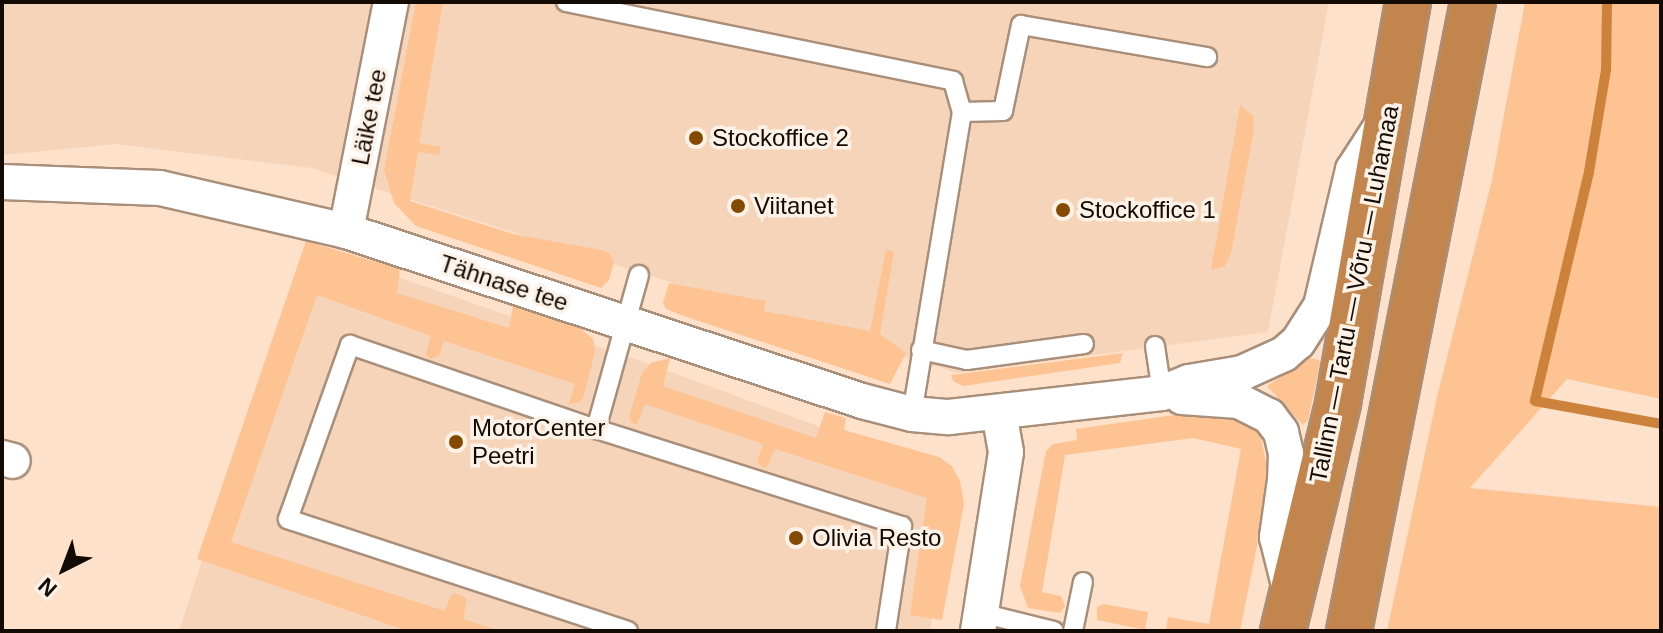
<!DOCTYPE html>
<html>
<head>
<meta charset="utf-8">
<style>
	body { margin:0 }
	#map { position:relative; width:1663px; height:633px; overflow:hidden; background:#fde1ca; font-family:Helvetica,sans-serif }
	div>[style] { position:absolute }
	.built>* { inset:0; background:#f6d4b9 }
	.green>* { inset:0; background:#fec392 }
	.stream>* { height:10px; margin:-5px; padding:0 5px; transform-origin:5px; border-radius:5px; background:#cc823b }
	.roads { filter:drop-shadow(2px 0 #a98f7a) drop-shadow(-2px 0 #a98f7a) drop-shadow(0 2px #a98f7a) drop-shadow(0 -2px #a98f7a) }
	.lane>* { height:18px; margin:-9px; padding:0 9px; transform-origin:9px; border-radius:9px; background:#fff }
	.street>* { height:34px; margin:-17px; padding:0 17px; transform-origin:17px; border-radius:17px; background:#fff }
	.highway>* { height:44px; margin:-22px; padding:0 22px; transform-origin:22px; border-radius:22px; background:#c3854e }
	.dots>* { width:22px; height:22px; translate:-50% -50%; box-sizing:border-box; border:4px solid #fdf2e8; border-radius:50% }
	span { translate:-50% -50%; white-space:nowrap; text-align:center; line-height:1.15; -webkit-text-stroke:7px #fdf2e8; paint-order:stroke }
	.street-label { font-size:24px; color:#130a04 }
	.poi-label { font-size:24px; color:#130a04 }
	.left { translate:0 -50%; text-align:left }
	.frame { position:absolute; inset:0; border:4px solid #130a04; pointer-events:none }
	.north { position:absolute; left:24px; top:529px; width:80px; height:80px; -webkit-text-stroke:6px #fdf2e8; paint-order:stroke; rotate:222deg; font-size:22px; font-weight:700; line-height:32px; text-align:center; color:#130a04 }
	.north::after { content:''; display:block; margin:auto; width:28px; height:36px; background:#130a04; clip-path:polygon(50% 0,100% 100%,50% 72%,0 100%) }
</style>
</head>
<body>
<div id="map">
	<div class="built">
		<div style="clip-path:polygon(2px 2px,1329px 2px,1268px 332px,957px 373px,311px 168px,116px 144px,2px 155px)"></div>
		<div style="clip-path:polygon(305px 245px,649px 364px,937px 470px,951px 494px,930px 631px,179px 631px)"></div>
	</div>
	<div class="green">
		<div style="clip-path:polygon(416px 2px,443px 2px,419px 143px,441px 147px,439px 155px,418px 152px,410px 201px,513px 234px,601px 250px,609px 253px,614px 262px,609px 280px,601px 288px,416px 226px,394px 203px,384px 170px)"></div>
		<div style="clip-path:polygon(1525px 2px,1661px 2px,1661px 399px,1567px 379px,1470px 488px,1661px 507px,1661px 631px,1387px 631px,1437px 397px,1492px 180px)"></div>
		<div style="clip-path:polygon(1240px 105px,1254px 117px,1253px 135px,1231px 253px,1225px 266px,1211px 270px)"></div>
		<div style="clip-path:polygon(306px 241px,400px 269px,397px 293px,509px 328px,513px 305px,576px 325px,593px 339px,595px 352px,584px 395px,580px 402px,569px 404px,575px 384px,444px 341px,439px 356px,430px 359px,426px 354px,431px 336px,317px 295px,231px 542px,445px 611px,450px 597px,454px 593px,463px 596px,467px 599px,463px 619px,500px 631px,408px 631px,197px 559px)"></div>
		<div style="clip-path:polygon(886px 250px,894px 252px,880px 334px,906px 353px,890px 384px,681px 315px,666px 309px,663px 303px,669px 283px,766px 301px,764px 311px,870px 331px)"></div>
		<div style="clip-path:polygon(1123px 353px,1120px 363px,963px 386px,953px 381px,951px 375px)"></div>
		<div style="clip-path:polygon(670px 358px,663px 386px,816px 438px,825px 412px,846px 418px,844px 430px,939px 457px,952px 466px,960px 481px,964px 504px,942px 620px,910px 615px,927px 498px,775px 449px,767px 467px,763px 468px,757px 462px,763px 444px,645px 404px,637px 424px,632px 423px,629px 417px,642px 373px,651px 363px)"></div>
		<div style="clip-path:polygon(1310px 358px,1319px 360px,1320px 364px,1308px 420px,1303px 425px,1267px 386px)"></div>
		<div style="clip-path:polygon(1210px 410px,1251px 422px,1260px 433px,1270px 481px,1240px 631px,1166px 631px,1168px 617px,1209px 624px,1241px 449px,1193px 438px,1065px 455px,1042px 592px,1061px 596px,1065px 606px,1060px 613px,1028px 608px,1020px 586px,1046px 451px,1053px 444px,1077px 440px,1076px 429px)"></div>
		<div style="clip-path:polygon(1104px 604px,1148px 612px,1145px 630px,1097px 620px,1097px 607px)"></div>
	</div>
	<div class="stream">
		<div style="left:1607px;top:2px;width:68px;rotate:90.8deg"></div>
		<div style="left:1606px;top:70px;width:103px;rotate:99.5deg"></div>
		<div style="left:1589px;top:172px;width:235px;rotate:103.3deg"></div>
		<div style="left:1535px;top:401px;width:128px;rotate:10.3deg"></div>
	</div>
	<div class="roads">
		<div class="lane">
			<div style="left:566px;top:2px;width:395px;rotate:11.5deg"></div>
			<div style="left:953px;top:81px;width:32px;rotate:74deg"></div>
			<div style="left:962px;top:112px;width:306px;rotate:99.4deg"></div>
			<div style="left:962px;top:112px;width:41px;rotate:-1.4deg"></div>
			<div style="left:1003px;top:111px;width:88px;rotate:-78.2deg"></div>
			<div style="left:1021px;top:25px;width:189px;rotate:9.8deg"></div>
			<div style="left:1155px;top:346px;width:48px;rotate:81.5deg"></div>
			<div style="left:921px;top:350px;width:47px;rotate:12.3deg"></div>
			<div style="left:967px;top:360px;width:118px;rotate:-7.8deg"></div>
			<div style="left:596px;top:429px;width:160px;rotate:-74.4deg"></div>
			<div style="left:981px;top:613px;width:75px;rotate:13.9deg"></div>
			<div style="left:628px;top:631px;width:358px;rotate:-161.8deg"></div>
			<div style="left:288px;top:519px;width:185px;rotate:-70.4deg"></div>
			<div style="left:350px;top:345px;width:260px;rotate:18.9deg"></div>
			<div style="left:596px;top:429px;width:321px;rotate:17.6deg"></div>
			<div style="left:902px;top:526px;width:106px;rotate:98.7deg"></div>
			<div style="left:1073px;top:631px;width:50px;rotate:-78.5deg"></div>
		</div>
		<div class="street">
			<div style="left:2px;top:182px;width:158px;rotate:2.2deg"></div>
			<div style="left:160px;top:188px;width:191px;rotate:13deg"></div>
			<div style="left:346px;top:231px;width:543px;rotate:18.23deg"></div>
			<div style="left:862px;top:401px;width:52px;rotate:14.6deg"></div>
			<div style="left:912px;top:414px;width:37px;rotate:5deg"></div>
			<div style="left:949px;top:417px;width:214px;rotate:-6.4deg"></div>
			<div style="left:1162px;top:393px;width:29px;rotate:-22deg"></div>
			<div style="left:1189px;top:382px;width:54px;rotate:-9.6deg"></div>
			<div style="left:1242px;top:373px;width:46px;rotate:-24.3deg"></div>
			<div style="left:1284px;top:354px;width:18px;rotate:-41deg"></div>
			<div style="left:1298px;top:342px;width:43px;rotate:-57.4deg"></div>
			<div style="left:1321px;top:306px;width:140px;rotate:-76.8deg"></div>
			<div style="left:1353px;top:170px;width:54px;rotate:-57.2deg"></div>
			<div style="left:346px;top:231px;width:233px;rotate:-78.9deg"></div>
			<div style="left:1182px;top:397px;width:57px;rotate:4deg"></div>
			<div style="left:1239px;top:401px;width:34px;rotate:27deg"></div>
			<div style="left:1269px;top:416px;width:20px;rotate:53deg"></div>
			<div style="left:1281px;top:432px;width:22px;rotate:77deg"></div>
			<div style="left:1286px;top:453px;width:27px;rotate:92deg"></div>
			<div style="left:1285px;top:480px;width:58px;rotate:98deg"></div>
			<div style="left:1277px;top:537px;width:58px;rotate:76deg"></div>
			<div style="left:2px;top:458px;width:11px;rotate:15deg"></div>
			<div style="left:978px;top:631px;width:181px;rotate:-81.1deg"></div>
			<div style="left:1006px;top:452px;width:40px;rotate:-100deg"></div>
		</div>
		<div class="highway">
			<div style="left:1283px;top:631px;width:235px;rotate:-76.4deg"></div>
			<div style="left:1338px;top:403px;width:407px;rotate:-80.1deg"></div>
			<div style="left:1349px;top:631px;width:641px;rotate:-78.85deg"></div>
		</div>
	</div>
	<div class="dots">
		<div style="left:696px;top:138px;background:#854a01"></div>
		<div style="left:738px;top:206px;background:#854a01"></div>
		<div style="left:1063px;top:210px;background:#854a01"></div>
		<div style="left:456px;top:442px;background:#854a01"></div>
		<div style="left:796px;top:538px;background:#854a01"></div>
	</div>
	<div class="street-label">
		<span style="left:369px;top:117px;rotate:-79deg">Läike tee</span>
		<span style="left:504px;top:283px;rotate:18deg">Tähnase tee</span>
		<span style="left:1354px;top:294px;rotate:-79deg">Tallinn — Tartu — Võru — Luhamaa</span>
	</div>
	<div class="poi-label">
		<span class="left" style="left:712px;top:138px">Stockoffice 2</span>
		<span class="left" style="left:754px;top:206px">Viitanet</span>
		<span class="left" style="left:1079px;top:210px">Stockoffice 1</span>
		<span class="left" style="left:472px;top:442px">MotorCenter<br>Peetri</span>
		<span class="left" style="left:812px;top:538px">Olivia Resto</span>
	</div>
	<div class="frame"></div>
	<div class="north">N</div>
</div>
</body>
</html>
